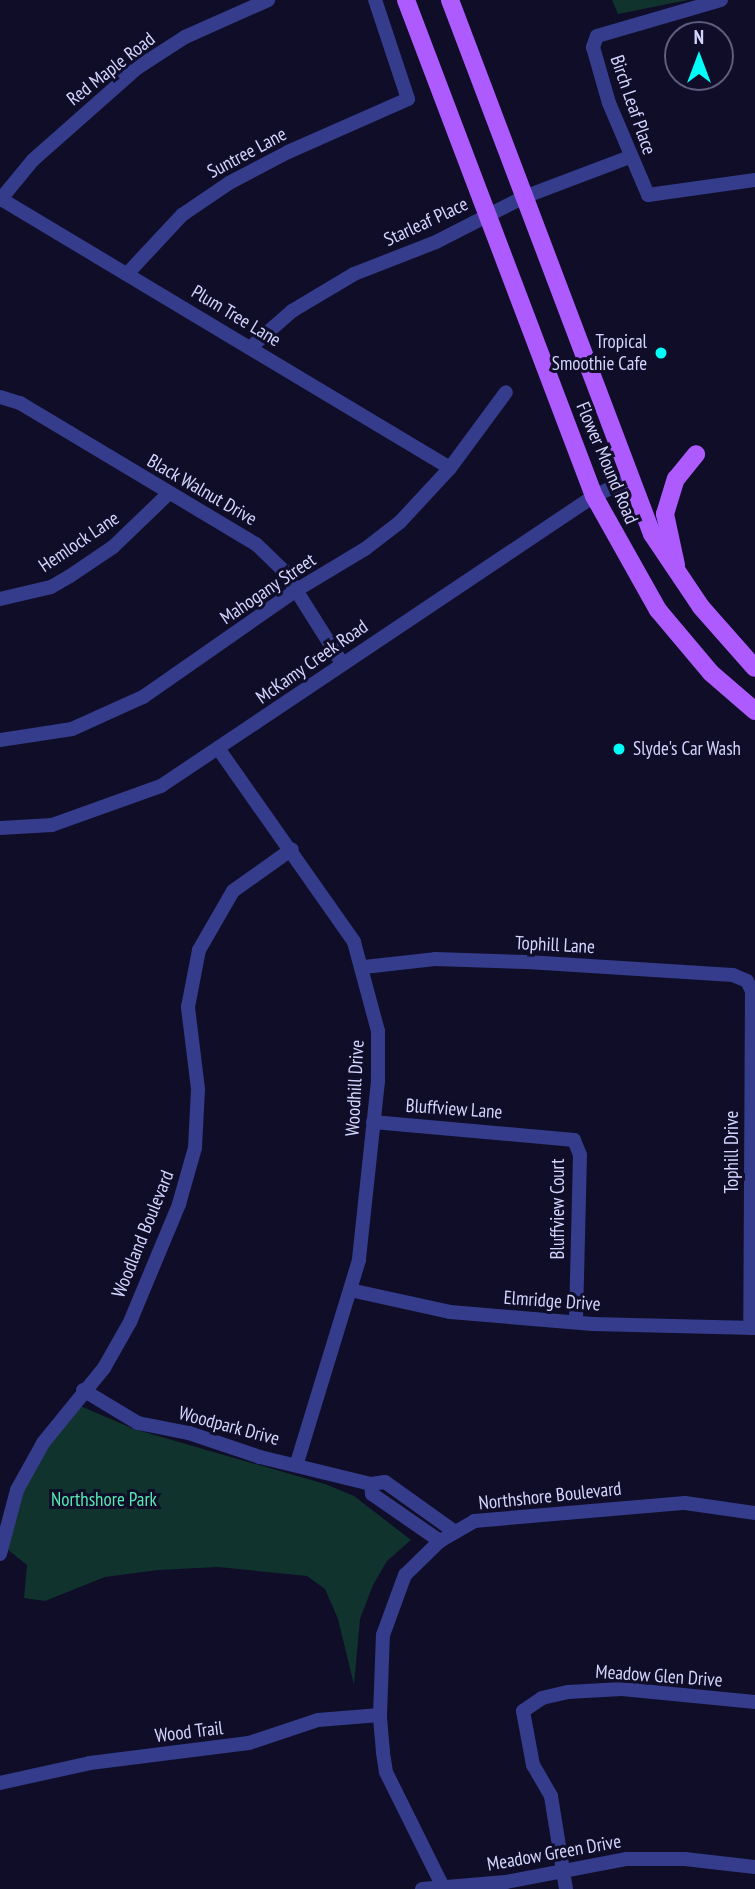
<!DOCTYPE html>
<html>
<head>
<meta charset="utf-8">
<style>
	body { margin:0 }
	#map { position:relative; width:755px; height:1889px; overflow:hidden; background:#0f0d28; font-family:"PT Sans Narrow",sans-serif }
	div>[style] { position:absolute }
	.green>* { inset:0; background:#10332d }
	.minor>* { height:14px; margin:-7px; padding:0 7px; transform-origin:7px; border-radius:7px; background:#343c8b }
	.major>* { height:18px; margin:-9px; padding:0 9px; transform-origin:9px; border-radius:9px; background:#ad5bff }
	.dots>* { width:19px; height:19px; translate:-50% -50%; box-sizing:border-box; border:4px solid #0f0d28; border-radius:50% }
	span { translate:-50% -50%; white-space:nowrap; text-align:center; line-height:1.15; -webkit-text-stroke:6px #0f0d28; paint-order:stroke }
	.street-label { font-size:19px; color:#d4d5ff }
	.poi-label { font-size:19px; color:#d4d5ff }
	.right { translate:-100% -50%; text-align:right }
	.left { translate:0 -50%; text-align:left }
	.park-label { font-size:19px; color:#56eab2 }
	.north { position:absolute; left:664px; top:21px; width:70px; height:70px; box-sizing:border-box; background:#0f0d28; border:2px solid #5e5d7e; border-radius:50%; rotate:0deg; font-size:19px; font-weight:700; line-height:28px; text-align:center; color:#d4d5ff }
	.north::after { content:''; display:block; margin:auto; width:24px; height:32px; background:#00fff8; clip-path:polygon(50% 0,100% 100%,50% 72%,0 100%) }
</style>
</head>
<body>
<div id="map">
	<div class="green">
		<div style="clip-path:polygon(612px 0,688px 0,618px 14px)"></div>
		<div style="clip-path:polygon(78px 1405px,134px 1429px,325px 1484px,354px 1496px,411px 1540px,387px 1561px,373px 1585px,360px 1619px,354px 1685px,338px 1619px,325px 1589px,307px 1576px,218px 1567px,158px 1570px,105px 1577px,45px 1601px,24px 1598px,27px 1565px,7px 1549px,24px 1486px,45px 1447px)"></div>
	</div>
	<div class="minor">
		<div style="left:721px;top:0;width:129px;rotate:163.8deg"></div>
		<div style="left:597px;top:36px;width:12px;rotate:110deg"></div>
		<div style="left:593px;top:47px;width:58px;rotate:74.1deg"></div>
		<div style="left:609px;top:103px;width:100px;rotate:67deg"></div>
		<div style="left:648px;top:195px;width:108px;rotate:-8deg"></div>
		<div style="left:1px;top:199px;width:523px;rotate:30.93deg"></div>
		<div style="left:0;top:200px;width:52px;rotate:-50.5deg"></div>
		<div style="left:33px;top:160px;width:139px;rotate:-41.5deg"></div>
		<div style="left:137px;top:68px;width:57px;rotate:-32.9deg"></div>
		<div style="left:185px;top:37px;width:91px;rotate:-24deg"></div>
		<div style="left:127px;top:274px;width:81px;rotate:-47deg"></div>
		<div style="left:182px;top:215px;width:57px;rotate:-34.2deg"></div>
		<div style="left:229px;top:183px;width:67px;rotate:-27.7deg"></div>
		<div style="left:288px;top:152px;width:131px;rotate:-23.8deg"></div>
		<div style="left:408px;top:99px;width:104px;rotate:-108.4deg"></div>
		<div style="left:251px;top:347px;width:55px;rotate:-41.3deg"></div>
		<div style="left:292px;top:311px;width:72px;rotate:-30.8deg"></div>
		<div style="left:354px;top:274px;width:88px;rotate:-21.3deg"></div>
		<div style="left:436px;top:242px;width:99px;rotate:-27.1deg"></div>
		<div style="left:524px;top:197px;width:113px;rotate:-20.7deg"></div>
		<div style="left:0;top:397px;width:21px;rotate:17deg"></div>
		<div style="left:20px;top:403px;width:275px;rotate:30.9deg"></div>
		<div style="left:256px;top:544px;width:39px;rotate:44deg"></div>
		<div style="left:284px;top:571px;width:109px;rotate:57.8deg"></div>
		<div style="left:0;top:599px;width:52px;rotate:-13.2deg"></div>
		<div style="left:51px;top:587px;width:22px;rotate:-30deg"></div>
		<div style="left:70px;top:576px;width:52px;rotate:-34deg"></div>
		<div style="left:113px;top:547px;width:75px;rotate:-43.9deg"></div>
		<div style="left:0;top:740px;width:73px;rotate:-8.7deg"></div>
		<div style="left:72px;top:729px;width:78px;rotate:-24.3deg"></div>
		<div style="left:143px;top:697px;width:185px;rotate:-34.9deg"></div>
		<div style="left:295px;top:591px;width:82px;rotate:-31deg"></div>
		<div style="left:365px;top:549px;width:44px;rotate:-37.6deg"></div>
		<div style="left:400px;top:522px;width:74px;rotate:-47.2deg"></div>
		<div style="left:450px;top:468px;width:94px;rotate:-53.6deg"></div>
		<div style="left:220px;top:751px;width:233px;rotate:54.9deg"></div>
		<div style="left:354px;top:942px;width:92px;rotate:74.9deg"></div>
		<div style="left:378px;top:1031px;width:50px;rotate:90deg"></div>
		<div style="left:378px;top:1081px;width:180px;rotate:96.1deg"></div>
		<div style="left:359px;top:1260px;width:212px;rotate:107deg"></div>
		<div style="left:0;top:828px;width:52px;rotate:-3.3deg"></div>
		<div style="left:52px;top:825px;width:116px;rotate:-19.7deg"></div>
		<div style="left:161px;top:786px;width:521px;rotate:-33.81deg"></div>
		<div style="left:594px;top:496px;width:38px;rotate:-25deg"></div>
		<div style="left:364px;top:967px;width:71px;rotate:-6.4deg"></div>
		<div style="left:435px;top:959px;width:92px;rotate:1.9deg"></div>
		<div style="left:527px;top:962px;width:206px;rotate:3.6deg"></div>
		<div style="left:733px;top:975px;width:15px;rotate:23deg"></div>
		<div style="left:747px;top:981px;width:11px;rotate:63deg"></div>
		<div style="left:752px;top:991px;width:337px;rotate:90.3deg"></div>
		<div style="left:373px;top:1122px;width:202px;rotate:5.1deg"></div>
		<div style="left:574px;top:1140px;width:16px;rotate:68deg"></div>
		<div style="left:580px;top:1155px;width:166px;rotate:91.4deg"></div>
		<div style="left:350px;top:1290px;width:102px;rotate:12.4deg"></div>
		<div style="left:450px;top:1312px;width:143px;rotate:4.8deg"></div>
		<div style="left:592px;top:1324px;width:163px;rotate:1.4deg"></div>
		<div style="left:83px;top:1390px;width:64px;rotate:31deg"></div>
		<div style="left:138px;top:1423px;width:52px;rotate:11.1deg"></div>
		<div style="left:189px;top:1433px;width:75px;rotate:18.7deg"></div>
		<div style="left:260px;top:1457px;width:114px;rotate:13.7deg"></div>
		<div style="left:371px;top:1484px;width:14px;rotate:-8deg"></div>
		<div style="left:385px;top:1482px;width:86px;rotate:35.5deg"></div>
		<div style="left:371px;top:1484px;width:10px;rotate:84deg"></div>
		<div style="left:372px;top:1494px;width:83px;rotate:34.7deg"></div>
		<div style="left:0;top:1554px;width:66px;rotate:-75.1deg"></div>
		<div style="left:17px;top:1490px;width:54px;rotate:-61deg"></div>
		<div style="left:43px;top:1443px;width:97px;rotate:-50.9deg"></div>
		<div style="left:104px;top:1368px;width:53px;rotate:-60.5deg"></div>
		<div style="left:130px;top:1322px;width:128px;rotate:-67.4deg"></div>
		<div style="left:179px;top:1204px;width:58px;rotate:-74.1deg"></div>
		<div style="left:195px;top:1148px;width:59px;rotate:-87.1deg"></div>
		<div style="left:198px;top:1089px;width:83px;rotate:-97deg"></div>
		<div style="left:188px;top:1007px;width:58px;rotate:-79.1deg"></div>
		<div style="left:199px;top:950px;width:68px;rotate:-60deg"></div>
		<div style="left:233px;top:891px;width:72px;rotate:-35.4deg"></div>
		<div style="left:0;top:1783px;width:92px;rotate:-12.5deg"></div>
		<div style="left:90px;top:1763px;width:160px;rotate:-7.2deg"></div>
		<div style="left:249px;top:1743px;width:73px;rotate:-18.4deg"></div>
		<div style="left:318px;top:1720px;width:62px;rotate:-4.6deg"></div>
		<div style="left:422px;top:1889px;width:84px;rotate:-4.8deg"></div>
		<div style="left:506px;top:1882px;width:123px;rotate:-10.8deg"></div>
		<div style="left:627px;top:1859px;width:58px"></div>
		<div style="left:685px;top:1859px;width:70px;rotate:6.5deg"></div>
		<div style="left:444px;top:1889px;width:131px;rotate:-116.4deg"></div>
		<div style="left:386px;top:1772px;width:20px;rotate:-99deg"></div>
		<div style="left:383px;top:1752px;width:37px;rotate:-95deg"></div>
		<div style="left:380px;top:1715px;width:80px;rotate:-87.9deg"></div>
		<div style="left:383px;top:1635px;width:64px;rotate:-69.9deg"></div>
		<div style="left:405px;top:1575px;width:49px;rotate:-44.2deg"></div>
		<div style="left:440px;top:1541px;width:39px;rotate:-30deg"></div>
		<div style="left:474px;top:1521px;width:212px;rotate:-4.9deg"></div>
		<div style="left:685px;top:1503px;width:71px;rotate:8.1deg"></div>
		<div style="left:566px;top:1889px;width:94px;rotate:-99.2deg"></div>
		<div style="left:551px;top:1796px;width:36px;rotate:-120deg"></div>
		<div style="left:533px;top:1765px;width:55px;rotate:-100.5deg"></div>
		<div style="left:523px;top:1711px;width:23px;rotate:-34deg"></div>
		<div style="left:542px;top:1698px;width:27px;rotate:-13deg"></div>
		<div style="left:568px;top:1692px;width:54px;rotate:-3.2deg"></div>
		<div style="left:622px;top:1689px;width:134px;rotate:5.6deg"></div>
	</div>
	<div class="major">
		<div style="left:406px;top:0;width:530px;rotate:69.24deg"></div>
		<div style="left:594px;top:496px;width:131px;rotate:60.7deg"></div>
		<div style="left:658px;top:610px;width:82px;rotate:49.9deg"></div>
		<div style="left:711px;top:673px;width:58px;rotate:40.8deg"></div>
		<div style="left:450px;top:0;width:571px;rotate:69.28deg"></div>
		<div style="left:652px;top:534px;width:88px;rotate:56.1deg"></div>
		<div style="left:701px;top:607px;width:81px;rotate:48.5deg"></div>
		<div style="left:676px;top:565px;width:52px;rotate:-102.2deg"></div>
		<div style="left:665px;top:514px;width:37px;rotate:-73deg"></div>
		<div style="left:676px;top:479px;width:32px;rotate:-51deg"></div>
	</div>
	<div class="dots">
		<div style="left:661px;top:353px;background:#00fff8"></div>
		<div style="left:619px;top:749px;background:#00fff8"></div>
	</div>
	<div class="street-label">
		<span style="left:111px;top:69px;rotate:-38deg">Red Maple Road</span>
		<span style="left:633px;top:105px;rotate:71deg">Birch Leaf Place</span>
		<span style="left:247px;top:153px;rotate:-28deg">Suntree Lane</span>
		<span style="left:426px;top:222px;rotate:-25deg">Starleaf Place</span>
		<span style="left:236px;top:316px;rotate:31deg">Plum Tree Lane</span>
		<span style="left:607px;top:463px;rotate:67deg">Flower Mound Road</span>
		<span style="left:202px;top:490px;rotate:30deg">Black Walnut Drive</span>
		<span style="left:79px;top:542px;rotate:-34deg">Hemlock Lane</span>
		<span style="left:268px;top:589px;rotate:-34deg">Mahogany Street</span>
		<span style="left:312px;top:662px;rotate:-35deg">McKamy Creek Road</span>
		<span style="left:555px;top:945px;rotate:3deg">Tophill Lane</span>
		<span style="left:355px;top:1088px;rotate:-87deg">Woodhill Drive</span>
		<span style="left:454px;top:1109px;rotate:4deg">Bluffview Lane</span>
		<span style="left:732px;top:1152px;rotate:-90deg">Tophill Drive</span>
		<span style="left:558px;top:1209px;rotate:-90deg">Bluffview Court</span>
		<span style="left:143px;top:1234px;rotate:-68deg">Woodland Boulevard</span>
		<span style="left:552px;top:1301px;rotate:4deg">Elmridge Drive</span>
		<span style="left:229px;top:1426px;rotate:15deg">Woodpark Drive</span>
		<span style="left:550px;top:1496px;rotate:-6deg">Northshore Boulevard</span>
		<span style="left:659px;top:1676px;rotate:4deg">Meadow Glen Drive</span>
		<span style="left:189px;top:1732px;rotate:-7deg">Wood Trail</span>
		<span style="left:554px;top:1853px;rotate:-10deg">Meadow Green Drive</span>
	</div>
	<div class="poi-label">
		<span class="right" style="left:647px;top:353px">Tropical<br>Smoothie Cafe</span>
		<span class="left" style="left:633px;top:749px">Slyde's Car Wash</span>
	</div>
	<div class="park-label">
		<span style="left:104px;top:1500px">Northshore Park</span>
	</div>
	<div class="north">N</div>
</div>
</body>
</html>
